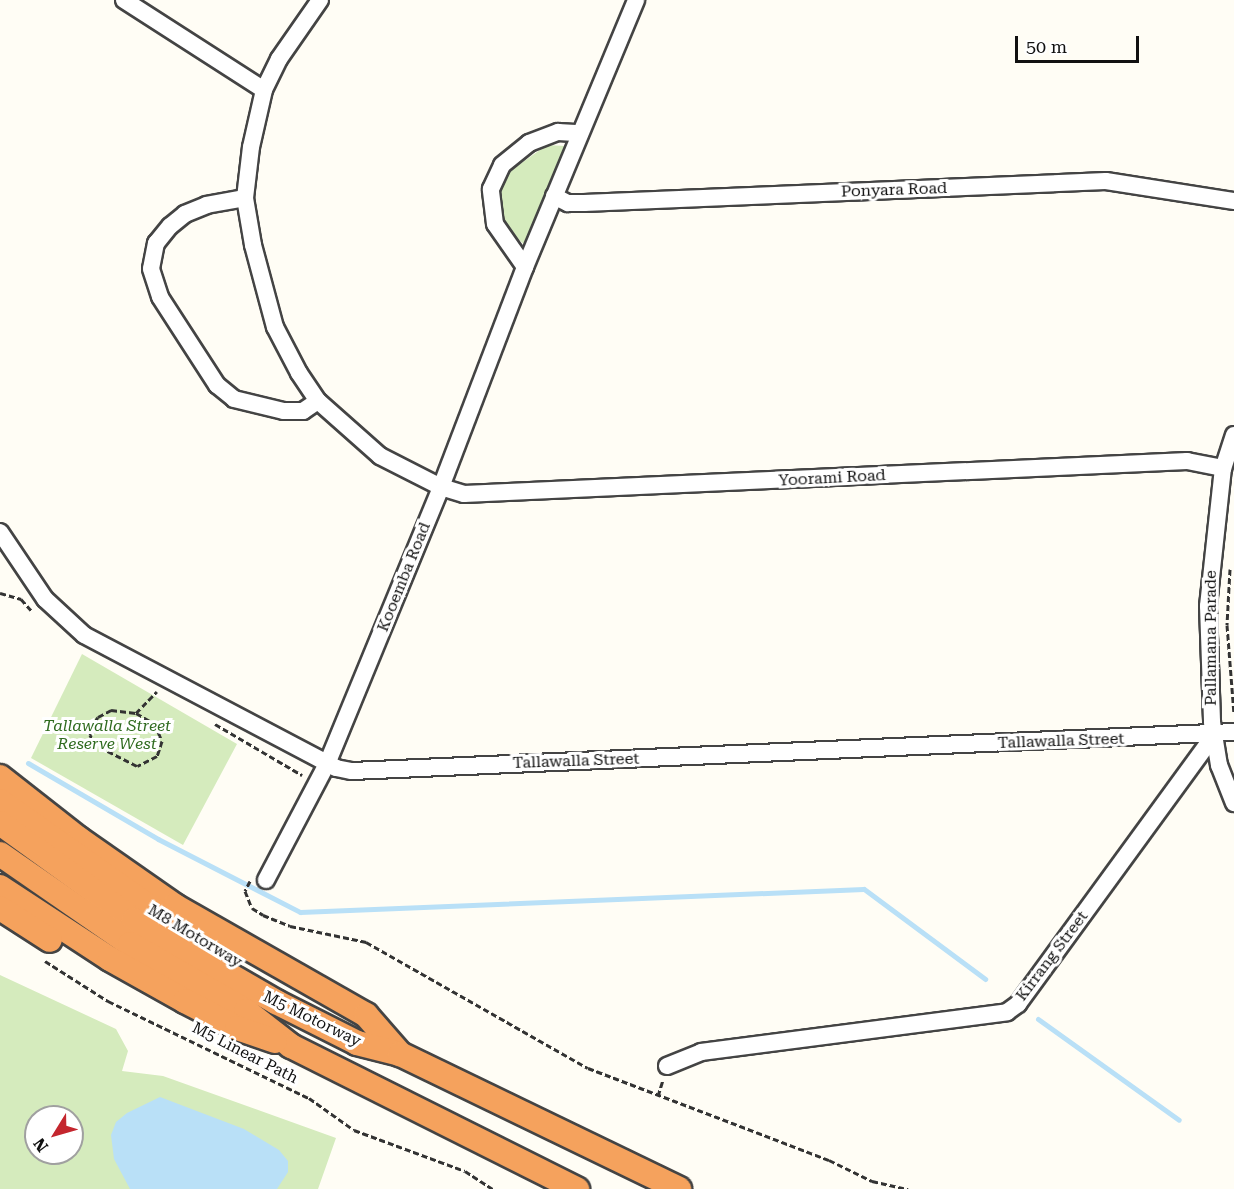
<!DOCTYPE html>
<html>
<head>
<meta charset="utf-8">
<style>
	body { margin:0 }
	#map { position:relative; width:1234px; height:1189px; overflow:hidden; background:#fffdf5; font-family:"Roboto Serif",serif }
	div>[style] { position:absolute }
	.green>* { inset:0; background:#d5ebbd }
	.water>* { inset:0; background:#b9e0f7 }
	.stream>* { height:5px; margin:-2.5px; padding:0 2.5px; transform-origin:2.5px; border-radius:2.5px; background:#b9e0f7 }
	.path>* { height:3px; margin-top:-1.5px; transform-origin:0; background:repeating-linear-gradient(90deg,#333 0 6px,transparent 0 9px) }
	.roads { filter:drop-shadow(2px 0 #444) drop-shadow(-2px 0 #444) drop-shadow(0 2px #444) drop-shadow(0 -2px #444) }
	.minor>* { height:16px; margin:-8px; padding:0 8px; transform-origin:8px; border-radius:8px; background:#fff }
	.highway>* { height:24px; margin:-12px; padding:0 12px; transform-origin:12px; border-radius:12px; background:#f5a25d }
	span { translate:-50% -50%; white-space:nowrap; text-align:center; line-height:1.15; -webkit-text-stroke:6px #fff; paint-order:stroke }
	.street-label { font-size:16px; color:#111 }
	.park-label { font-size:16px; color:#2f6b1f; font-style:italic }
	.north { position:absolute; left:24px; top:1105px; width:60px; height:60px; box-sizing:border-box; background:#fff; border:2px solid #a0a0a0; border-radius:50%; rotate:233deg; font-size:16px; font-weight:700; line-height:24px; text-align:center; color:#111 }
	.north::after { content:''; display:block; margin:auto; width:21px; height:27px; background:#c4262e; clip-path:polygon(50% 0,100% 100%,50% 72%,0 100%) }
	.scale { position:absolute; left:1015px; top:36px; width:124px; height:27px; box-sizing:border-box; border:3px solid #111; border-top:0; padding-left:8px; font-size:18px; line-height:21px; white-space:nowrap; color:#111; -webkit-text-stroke:4px #fff; paint-order:stroke }
</style>
</head>
<body>
<div id="map">
	<div class="green">
		<div style="clip-path:polygon(547px 145px,565px 146px,525px 245px,512px 234px,502px 216px,498px 189px,506px 174px)"></div>
		<div style="clip-path:polygon(82px 654px,237px 744px,183px 845px,31px 758px)"></div>
		<div style="clip-path:polygon(evenodd,0 975px,116px 1029px,128px 1051px,122px 1071px,163px 1076px,336px 1138px,318px 1189px,0 1189px,0 975px,36px 1117px,72px 1117px,72px 1153px,36px 1153px,36px 1117px)"></div>
	</div>
	<div class="water">
		<div style="clip-path:polygon(160px 1097px,244px 1129px,279px 1150px,288px 1161px,288px 1172px,277px 1189px,130px 1189px,114px 1159px,111px 1135px,116px 1122px,127px 1113px)"></div>
	</div>
	<div class="stream">
		<div style="left:28px;top:763px;width:151px;rotate:30.3deg"></div>
		<div style="left:158px;top:839px;width:160px;rotate:27.2deg"></div>
		<div style="left:300px;top:912px;width:564px;rotate:-2.34deg"></div>
		<div style="left:864px;top:889px;width:151px;rotate:36.6deg"></div>
		<div style="left:1038px;top:1019px;width:173px;rotate:35.6deg"></div>
	</div>
	<div class="path">
		<div style="left:1230px;top:569px;width:56px;rotate:93.1deg"></div>
		<div style="left:1227px;top:625px;width:88px;rotate:85.5deg"></div>
		<div style="left:0;top:593px;width:22px;rotate:16deg"></div>
		<div style="left:21px;top:599px;width:15px;rotate:48deg"></div>
		<div style="left:136px;top:713px;width:22px;rotate:30deg"></div>
		<div style="left:155px;top:724px;width:18px;rotate:68deg"></div>
		<div style="left:162px;top:741px;width:16px;rotate:108deg"></div>
		<div style="left:157px;top:756px;width:22px;rotate:153deg"></div>
		<div style="left:137px;top:766px;width:46px;rotate:-152.9deg"></div>
		<div style="left:96px;top:745px;width:12px;rotate:-121deg"></div>
		<div style="left:90px;top:735px;width:8px;rotate:-83deg"></div>
		<div style="left:91px;top:727px;width:12px;rotate:-55deg"></div>
		<div style="left:98px;top:717px;width:15px;rotate:-28deg"></div>
		<div style="left:111px;top:710px;width:25px;rotate:7deg"></div>
		<div style="left:136px;top:713px;width:30px;rotate:-46deg"></div>
		<div style="left:215px;top:724px;width:101px;rotate:30.4deg"></div>
		<div style="left:250px;top:881px;width:11px;rotate:117deg"></div>
		<div style="left:245px;top:891px;width:18px;rotate:68deg"></div>
		<div style="left:252px;top:908px;width:13px;rotate:32deg"></div>
		<div style="left:263px;top:915px;width:29px;rotate:22deg"></div>
		<div style="left:290px;top:926px;width:78px;rotate:11.9deg"></div>
		<div style="left:366px;top:942px;width:255px;rotate:29.6deg"></div>
		<div style="left:588px;top:1068px;width:258px;rotate:20.9deg"></div>
		<div style="left:829px;top:1160px;width:48px;rotate:26deg"></div>
		<div style="left:872px;top:1181px;width:37px;rotate:13deg"></div>
		<div style="left:45px;top:961px;width:75px;rotate:32.4deg"></div>
		<div style="left:108px;top:1001px;width:223px;rotate:25.8deg"></div>
		<div style="left:309px;top:1098px;width:55px;rotate:35.4deg"></div>
		<div style="left:354px;top:1130px;width:118px;rotate:20.3deg"></div>
		<div style="left:465px;top:1171px;width:33px;rotate:33deg"></div>
		<div style="left:658px;top:1096px;width:17px;rotate:-73deg"></div>
	</div>
	<div class="roads">
		<div class="minor">
			<div style="left:124px;top:0;width:166px;rotate:32.7deg"></div>
			<div style="left:320px;top:0;width:72px;rotate:124.8deg"></div>
			<div style="left:279px;top:59px;width:34px;rotate:116deg"></div>
			<div style="left:264px;top:90px;width:58px;rotate:102.8deg"></div>
			<div style="left:251px;top:147px;width:51px;rotate:96.7deg"></div>
			<div style="left:245px;top:198px;width:48px;rotate:80.3deg"></div>
			<div style="left:253px;top:245px;width:85px;rotate:75deg"></div>
			<div style="left:275px;top:327px;width:52px;rotate:62.4deg"></div>
			<div style="left:299px;top:373px;width:34px;rotate:56deg"></div>
			<div style="left:318px;top:401px;width:83px;rotate:41.6deg"></div>
			<div style="left:380px;top:456px;width:68px;rotate:26.9deg"></div>
			<div style="left:441px;top:487px;width:24px;rotate:17deg"></div>
			<div style="left:464px;top:494px;width:724px;rotate:-2.61deg"></div>
			<div style="left:1187px;top:461px;width:37px;rotate:11deg"></div>
			<div style="left:554px;top:196px;width:16px;rotate:27deg"></div>
			<div style="left:568px;top:203px;width:16px"></div>
			<div style="left:584px;top:203px;width:522px;rotate:-2.41deg"></div>
			<div style="left:1106px;top:181px;width:130px;rotate:8.9deg"></div>
			<div style="left:245px;top:198px;width:39px;rotate:170deg"></div>
			<div style="left:207px;top:205px;width:24px;rotate:158deg"></div>
			<div style="left:185px;top:214px;width:19px;rotate:141deg"></div>
			<div style="left:170px;top:226px;width:22px;rotate:129deg"></div>
			<div style="left:156px;top:243px;width:26px;rotate:101deg"></div>
			<div style="left:151px;top:269px;width:29px;rotate:72deg"></div>
			<div style="left:160px;top:297px;width:105px;rotate:57.1deg"></div>
			<div style="left:217px;top:385px;width:22px;rotate:39deg"></div>
			<div style="left:234px;top:399px;width:51px;rotate:13.5deg"></div>
			<div style="left:284px;top:411px;width:19px"></div>
			<div style="left:303px;top:411px;width:18px;rotate:-34deg"></div>
			<div style="left:525px;top:267px;width:52px;rotate:-124.9deg"></div>
			<div style="left:495px;top:224px;width:35px;rotate:-97deg"></div>
			<div style="left:491px;top:189px;width:26px;rotate:-65deg"></div>
			<div style="left:502px;top:165px;width:35px;rotate:-39deg"></div>
			<div style="left:529px;top:143px;width:31px;rotate:-21deg"></div>
			<div style="left:558px;top:132px;width:22px;rotate:3deg"></div>
			<div style="left:1234px;top:435px;width:35px;rotate:108deg"></div>
			<div style="left:1223px;top:468px;width:139px;rotate:96.2deg"></div>
			<div style="left:1208px;top:606px;width:116px;rotate:88deg"></div>
			<div style="left:1212px;top:722px;width:44px;rotate:80.8deg"></div>
			<div style="left:1219px;top:765px;width:41px;rotate:68.5deg"></div>
			<div style="left:0;top:532px;width:81px;rotate:56.1deg"></div>
			<div style="left:45px;top:599px;width:53px;rotate:42.7deg"></div>
			<div style="left:84px;top:635px;width:285px;rotate:27.8deg"></div>
			<div style="left:336px;top:768px;width:16px;rotate:11deg"></div>
			<div style="left:352px;top:771px;width:883px;rotate:-2.53deg"></div>
			<div style="left:266px;top:880px;width:131px;rotate:-62.3deg"></div>
			<div style="left:327px;top:764px;width:300px;rotate:-67.6deg"></div>
			<div style="left:441px;top:487px;width:235px;rotate:-69.1deg"></div>
			<div style="left:525px;top:267px;width:289px;rotate:-67.4deg"></div>
			<div style="left:667px;top:1066px;width:37px;rotate:-22deg"></div>
			<div style="left:701px;top:1052px;width:309px;rotate:-7.4deg"></div>
			<div style="left:1007px;top:1012px;width:14px;rotate:-36deg"></div>
			<div style="left:1018px;top:1004px;width:333px;rotate:-53.9deg"></div>
		</div>
		<div class="highway">
			<div style="left:0;top:777px;width:100px;rotate:38.1deg"></div>
			<div style="left:79px;top:839px;width:117px;rotate:34.9deg"></div>
			<div style="left:175px;top:906px;width:220px;rotate:29.7deg"></div>
			<div style="left:366px;top:1015px;width:52px;rotate:48.9deg"></div>
			<div style="left:0;top:801px;width:214px;rotate:35.3deg"></div>
			<div style="left:0;top:823px;width:165px;rotate:35.9deg"></div>
			<div style="left:134px;top:920px;width:164px;rotate:30deg"></div>
			<div style="left:276px;top:1002px;width:91px;rotate:26.8deg"></div>
			<div style="left:357px;top:1043px;width:44px;rotate:14.3deg"></div>
			<div style="left:400px;top:1054px;width:310px;rotate:25.8deg"></div>
			<div style="left:0;top:854px;width:158px;rotate:34.7deg"></div>
			<div style="left:130px;top:944px;width:134px;rotate:30deg"></div>
			<div style="left:246px;top:1011px;width:57px;rotate:37.9deg"></div>
			<div style="left:291px;top:1046px;width:320px;rotate:26.6deg"></div>
			<div style="left:0;top:887px;width:131px;rotate:33.2deg"></div>
			<div style="left:110px;top:959px;width:86px;rotate:29.2deg"></div>
			<div style="left:185px;top:1001px;width:59px;rotate:27.4deg"></div>
			<div style="left:237px;top:1028px;width:40px;rotate:18.9deg"></div>
			<div style="left:0;top:908px;width:59px;rotate:32.6deg"></div>
		</div>
	</div>
	<div class="street-label">
		<span style="left:894px;top:190px;rotate:-2deg">Ponyara Road</span>
		<span style="left:832px;top:478px;rotate:-3deg">Yoorami Road</span>
		<span style="left:404px;top:577px;rotate:-68deg">Kooemba Road</span>
		<span style="left:1211px;top:638px;rotate:-90deg">Pallamana Parade</span>
		<span style="left:1061px;top:741px;rotate:-2deg">Tallawalla Street</span>
		<span style="left:576px;top:761px;rotate:-2deg">Tallawalla Street</span>
		<span style="left:195px;top:936px;rotate:31deg">M8 Motorway</span>
		<span style="left:1052px;top:956px;rotate:-53deg">Kirrang Street</span>
		<span style="left:312px;top:1019px;rotate:26deg">M5 Motorway</span>
		<span style="left:245px;top:1053px;rotate:27deg">M5 Linear Path</span>
	</div>
	<div class="park-label">
		<span style="left:107px;top:735px">Tallawalla Street<br>Reserve West</span>
	</div>
	<div class="north">N</div>
	<div class="scale">50 m</div>
</div>
</body>
</html>
